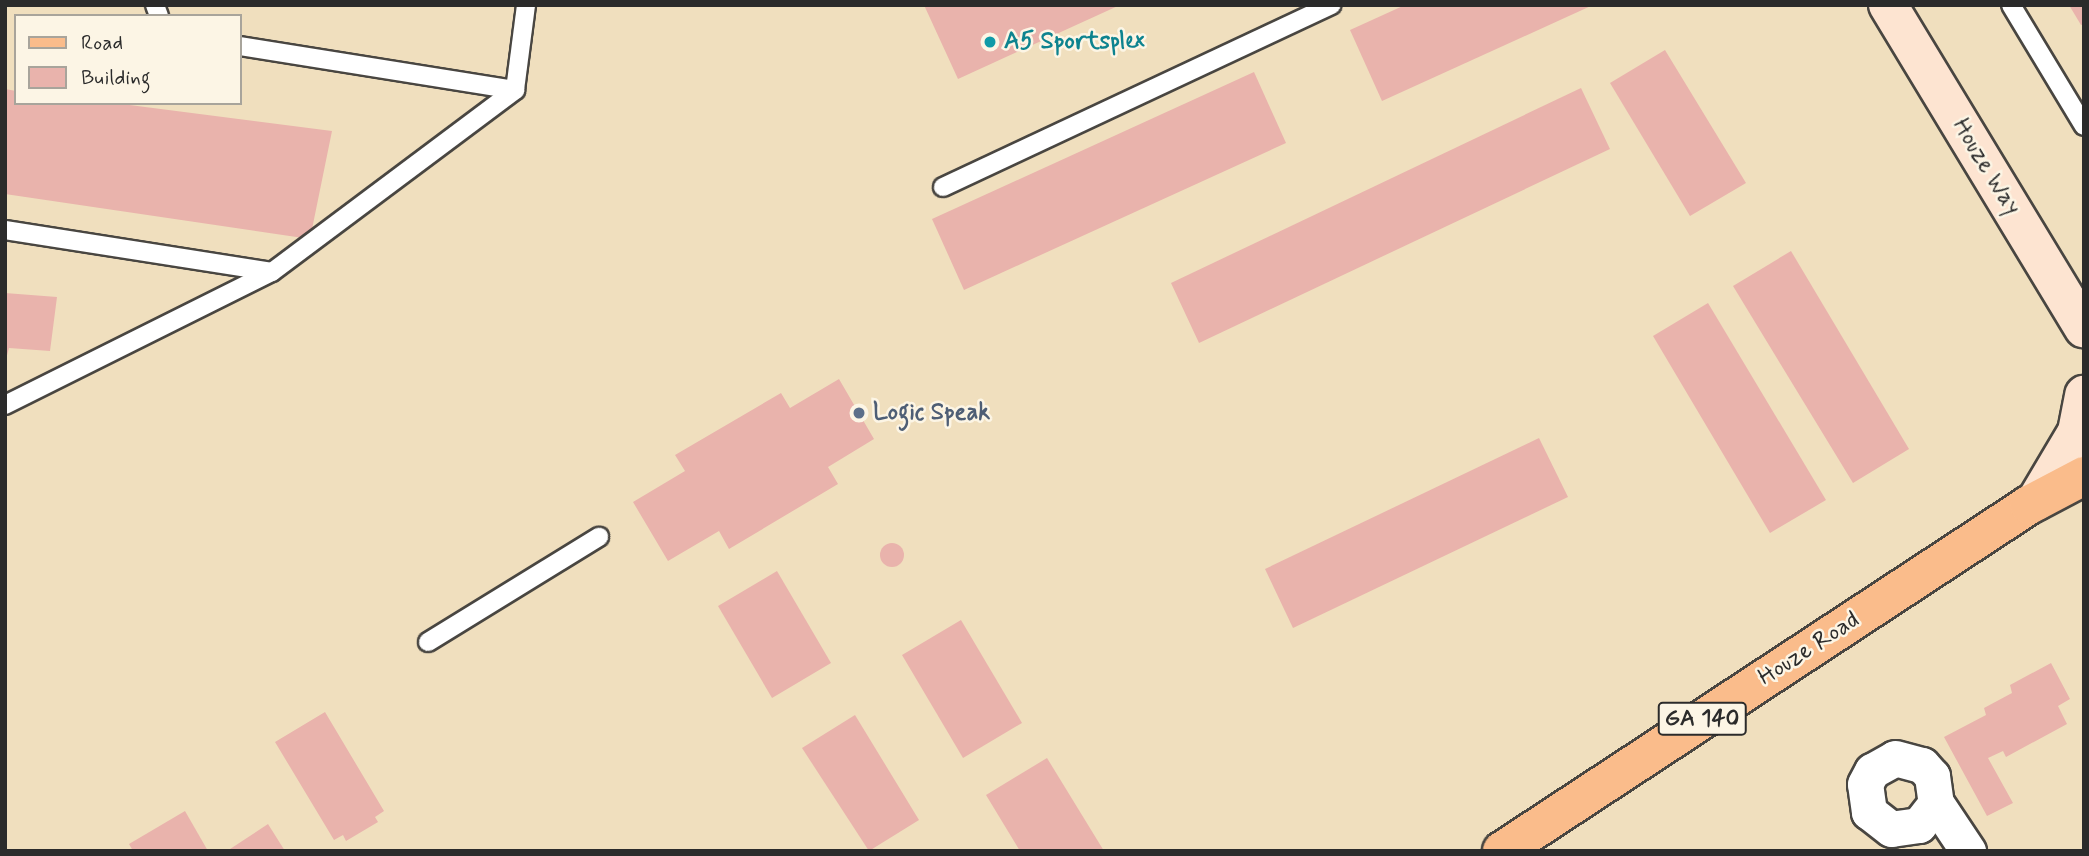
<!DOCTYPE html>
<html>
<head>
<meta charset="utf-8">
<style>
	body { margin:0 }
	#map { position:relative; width:2089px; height:856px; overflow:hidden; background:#f0dfbe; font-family:Mynerve,sans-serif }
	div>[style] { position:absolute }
	.building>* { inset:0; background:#e9b3ac }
	.round { border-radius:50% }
	.roads { filter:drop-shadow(2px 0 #494641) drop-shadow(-2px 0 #494641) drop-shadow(0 2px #494641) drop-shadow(0 -2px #494641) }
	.lane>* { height:18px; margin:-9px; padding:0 9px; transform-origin:9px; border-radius:9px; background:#fff }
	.street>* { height:35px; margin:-17.5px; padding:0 17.5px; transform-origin:17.5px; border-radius:17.5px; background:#fff }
	.secondary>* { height:38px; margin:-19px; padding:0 19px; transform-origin:19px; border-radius:19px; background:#fde4d1 }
	.primary>* { height:38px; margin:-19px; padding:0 19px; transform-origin:19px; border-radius:19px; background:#fabc8b }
	.dots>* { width:19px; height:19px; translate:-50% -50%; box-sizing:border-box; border:4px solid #fcf5e5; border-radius:50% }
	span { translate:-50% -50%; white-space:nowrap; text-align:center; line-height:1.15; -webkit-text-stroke:5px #fcf5e5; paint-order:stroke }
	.shield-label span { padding:2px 5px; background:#fcf5e5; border:2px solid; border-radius:5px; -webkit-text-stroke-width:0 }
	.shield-label { font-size:23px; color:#2b2b2b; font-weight:700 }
	.culture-label { font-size:24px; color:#0d838f; font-weight:700 }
	.left { translate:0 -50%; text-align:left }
	.street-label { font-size:24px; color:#2b2b2b }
	.service-label { font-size:24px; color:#4e5e75; font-weight:700 }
	.frame { position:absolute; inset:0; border:7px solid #2b2b2b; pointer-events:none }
	.legend { position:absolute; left:14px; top:14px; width:228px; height:91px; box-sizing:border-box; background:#fcf5e5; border:2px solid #a8a49b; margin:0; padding:9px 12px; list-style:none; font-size:21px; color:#2b2b2b }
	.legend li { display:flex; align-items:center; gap:14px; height:35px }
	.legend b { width:35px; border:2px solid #a8a49b }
</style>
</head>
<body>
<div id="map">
	<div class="building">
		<div style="clip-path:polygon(924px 5px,1120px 5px,958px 79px)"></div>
		<div style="clip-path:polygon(1405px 5px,1593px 5px,1382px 101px,1350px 30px)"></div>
		<div style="clip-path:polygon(2069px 5px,2084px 5px,2084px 24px,2081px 25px)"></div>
		<div style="clip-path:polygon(1665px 50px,1746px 183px,1690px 216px,1610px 83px)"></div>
		<div style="clip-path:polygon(1254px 72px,1286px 143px,964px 290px,932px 219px)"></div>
		<div style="clip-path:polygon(1581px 88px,1610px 149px,1199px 343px,1171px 283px)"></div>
		<div style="clip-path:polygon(5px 89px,16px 91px,16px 103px,114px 103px,332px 131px,310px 239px,5px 194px)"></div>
		<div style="clip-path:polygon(1791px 251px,1909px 449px,1853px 483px,1733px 286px)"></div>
		<div style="clip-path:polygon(5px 293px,57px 297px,50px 351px,9px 348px,5px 363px)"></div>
		<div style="clip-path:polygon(1708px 303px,1826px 500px,1770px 533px,1653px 336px)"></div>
		<div style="clip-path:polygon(839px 379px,874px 439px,828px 467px,838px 484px,729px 549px,719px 531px,668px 561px,633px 502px,685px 471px,675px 455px,781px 393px,790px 408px)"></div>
		<div style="clip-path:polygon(1539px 438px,1568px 497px,1293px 628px,1265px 569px)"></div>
		<div class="round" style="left:880px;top:543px;width:24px;height:24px"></div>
		<div style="clip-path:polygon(777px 571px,831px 663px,772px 698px,718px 606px)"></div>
		<div style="clip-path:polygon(961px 620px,1022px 723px,963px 758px,902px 655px)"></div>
		<div style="clip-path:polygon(2051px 663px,2070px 699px,2058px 706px,2067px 724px,2006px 757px,2003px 751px,1988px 758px,2013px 803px,1987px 816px,1944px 737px,1986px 715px,1984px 708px,2012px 693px,2010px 685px)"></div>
		<div style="clip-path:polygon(325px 712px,384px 811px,375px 817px,378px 822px,346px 841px,343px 835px,334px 840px,275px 742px)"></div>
		<div style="clip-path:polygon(855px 715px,919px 820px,869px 851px,802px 748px)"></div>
		<div style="clip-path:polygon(1047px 758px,1104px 851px,1020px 851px,986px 795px)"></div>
		<div style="clip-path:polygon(185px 811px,208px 851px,133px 851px,129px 844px)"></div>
		<div style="clip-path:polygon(268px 824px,285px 851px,227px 851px)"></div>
	</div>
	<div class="roads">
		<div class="lane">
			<div style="left:155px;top:5px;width:12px;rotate:70deg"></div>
			<div style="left:2011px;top:5px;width:141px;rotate:58.9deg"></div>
			<div style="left:240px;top:46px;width:278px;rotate:9.1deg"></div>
			<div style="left:943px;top:187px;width:429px;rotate:-25.1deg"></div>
			<div style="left:5px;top:230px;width:270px;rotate:8.9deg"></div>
			<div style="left:5px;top:405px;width:298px;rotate:-26.5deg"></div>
			<div style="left:272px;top:272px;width:304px;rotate:-36.8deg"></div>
			<div style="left:515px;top:90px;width:86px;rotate:-82.6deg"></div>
			<div style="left:428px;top:642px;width:201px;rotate:-31.6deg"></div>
		</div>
		<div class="street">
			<div style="left:1936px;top:803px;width:28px;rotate:128deg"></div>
			<div style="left:1919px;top:825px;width:28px;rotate:172deg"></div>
			<div style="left:1891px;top:829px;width:28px;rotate:-142deg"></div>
			<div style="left:1869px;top:812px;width:28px;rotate:-98deg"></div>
			<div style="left:1865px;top:784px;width:15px;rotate:-62deg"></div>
			<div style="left:1872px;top:771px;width:26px;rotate:-29deg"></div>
			<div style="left:1895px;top:758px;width:28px;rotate:15deg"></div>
			<div style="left:1922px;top:765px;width:15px;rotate:48deg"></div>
			<div style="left:1932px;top:776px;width:27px;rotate:82deg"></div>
			<div style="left:1936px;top:803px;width:58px;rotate:56.3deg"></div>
		</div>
		<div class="secondary">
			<div style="left:1888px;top:5px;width:378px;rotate:58.8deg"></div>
			<div style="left:2036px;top:501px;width:80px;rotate:-59.3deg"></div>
			<div style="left:2077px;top:432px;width:38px;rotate:-79deg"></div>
		</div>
		<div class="primary">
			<div style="left:1502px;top:851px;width:630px;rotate:-33.29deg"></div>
			<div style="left:2029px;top:505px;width:62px;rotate:-27.8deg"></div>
		</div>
	</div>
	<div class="dots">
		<div style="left:990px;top:42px;background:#0f9aa8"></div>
		<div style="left:859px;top:413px;background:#5c6f8a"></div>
	</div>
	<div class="shield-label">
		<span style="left:1702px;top:719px">GA 140</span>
	</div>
	<div class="culture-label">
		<span class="left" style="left:1004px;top:42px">A5 Sportsplex</span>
	</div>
	<div class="street-label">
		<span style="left:1986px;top:167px;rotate:59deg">Houze Way</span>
		<span style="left:1809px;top:649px;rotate:-33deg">Houze Road</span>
	</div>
	<div class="service-label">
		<span class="left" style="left:873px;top:413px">Logic Speak</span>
	</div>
	<div class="frame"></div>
	<ul class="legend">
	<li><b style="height:9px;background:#fabc8b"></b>Road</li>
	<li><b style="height:19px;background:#e9b3ac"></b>Building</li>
	</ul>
</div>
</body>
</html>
